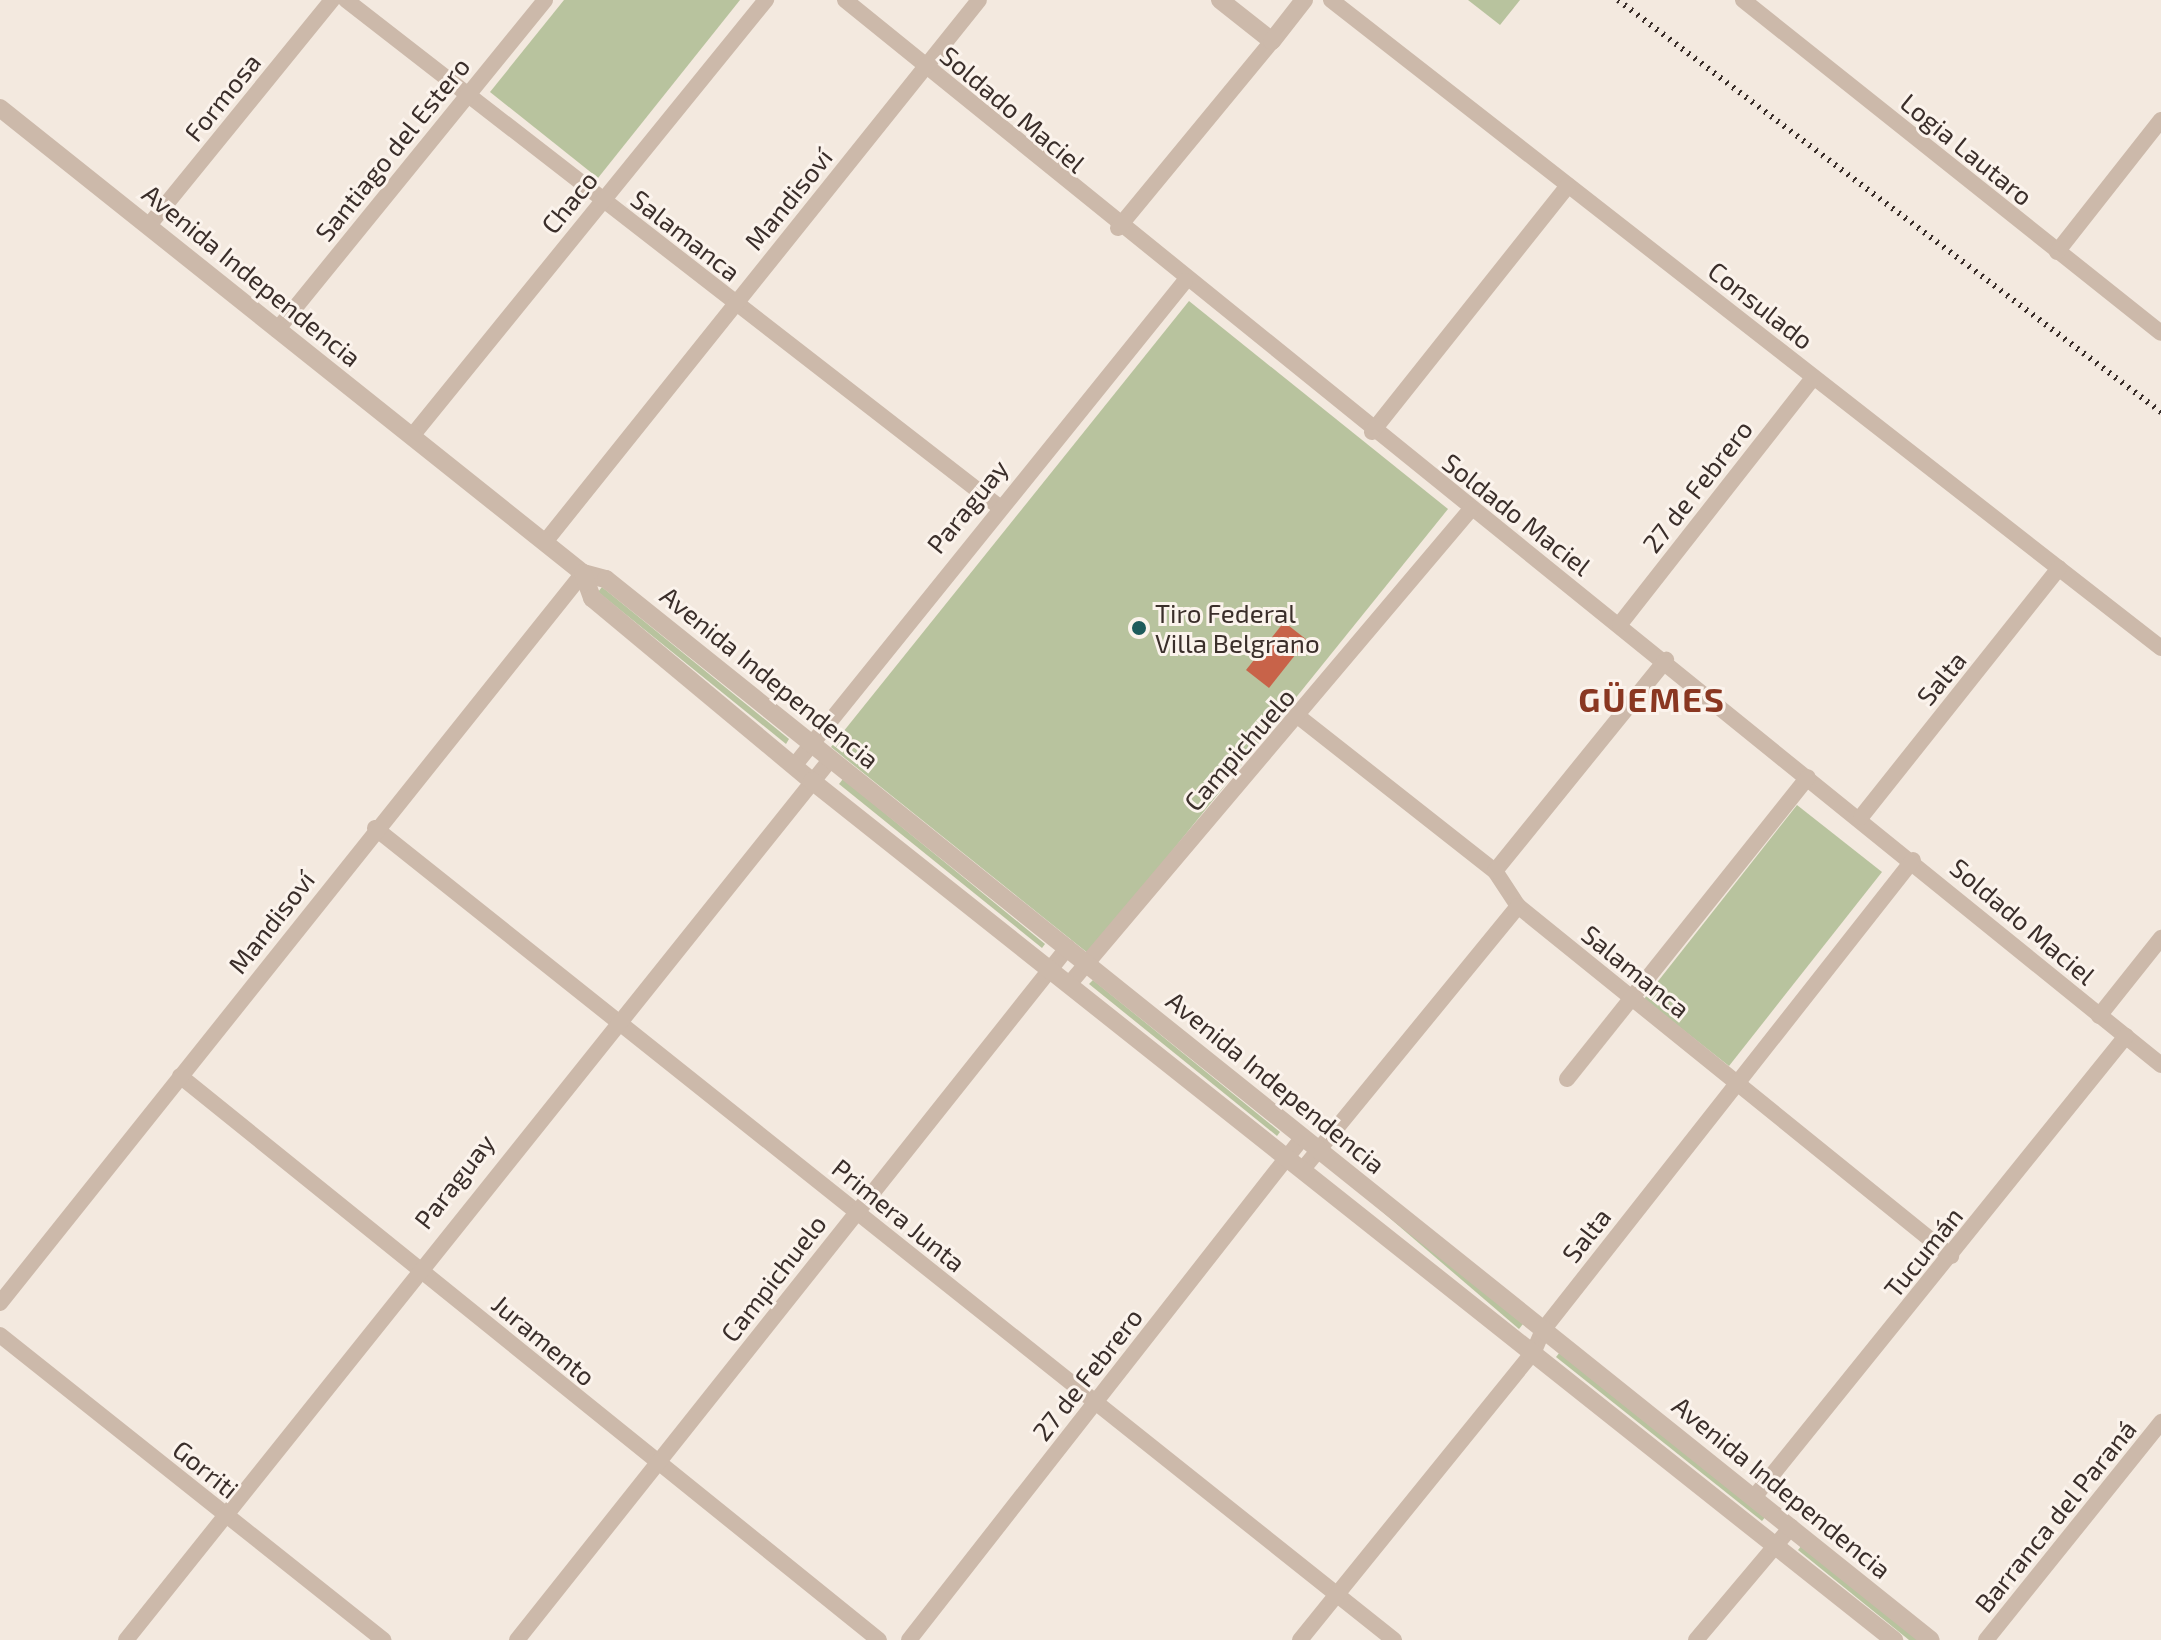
<!DOCTYPE html>
<html>
<head>
<meta charset="utf-8">
<style>
	body { margin:0 }
	#map { position:relative; width:2161px; height:1640px; overflow:hidden; background:#f3e9df; font-family:"Exo 2",sans-serif }
	div>[style] { position:absolute }
	.green>* { inset:0; background:#b8c39e }
	.building>* { inset:0; background:#c86349 }
	.minor>* { height:16px; margin:-8px; padding:0 8px; transform-origin:8px; border-radius:8px; background:#ccb9aa }
	.tertiary>* { height:18px; margin:-9px; padding:0 9px; transform-origin:9px; border-radius:9px; background:#ccb9aa }
	.rail>* { height:6px; margin-top:-3px; transform-origin:0; background:repeating-linear-gradient(90deg,#3a2e2a 0 2px,transparent 0 8px) }
	.dots>* { width:22px; height:22px; translate:-50% -50%; box-sizing:border-box; border:4px solid #fbf3ec; border-radius:50% }
	span { translate:-50% -50%; white-space:nowrap; text-align:center; line-height:1.15; -webkit-text-stroke:6px #fbf3ec; paint-order:stroke }
	.street-label { font-size:26px; color:#3a2e2a }
	.poi-label { font-size:26px; color:#3a2e2a }
	.left { translate:0 -50%; text-align:left }
	.district-label { font-size:34px; color:#8a3721; font-weight:700; letter-spacing:2px }
</style>
</head>
<body>
<div id="map">
	<div class="green">
		<div style="clip-path:polygon(564px 0,740px 0,598px 178px,490px 92px)"></div>
		<div style="clip-path:polygon(1468px 0,1520px 0,1500px 25px)"></div>
		<div style="clip-path:polygon(1189px 301px,1448px 509px,1089px 954px,831px 747px)"></div>
		<div style="clip-path:polygon(602px 587px,789px 739px,786px 744px,598px 592px)"></div>
		<div style="clip-path:polygon(843px 779px,1045px 944px,1042px 948px,839px 784px)"></div>
		<div style="clip-path:polygon(1797px 805px,1882px 872px,1729px 1066px,1644px 999px)"></div>
		<div style="clip-path:polygon(1093px 980px,1280px 1132px,1277px 1136px,1089px 984px)"></div>
		<div style="clip-path:polygon(1336px 1172px,1523px 1324px,1519px 1329px)"></div>
		<div style="clip-path:polygon(1560px 1352px,1766px 1516px,1762px 1521px,1556px 1357px)"></div>
		<div style="clip-path:polygon(1802px 1545px,1918px 1640px,1909px 1640px,1798px 1550px)"></div>
	</div>
	<div class="building">
		<div style="clip-path:polygon(1284px 622px,1307px 640px,1269px 688px,1246px 670px)"></div>
	</div>
	<div class="minor">
		<div style="left:346px;top:0;width:825px;rotate:37.81deg"></div>
		<div style="left:845px;top:0;width:1693px;rotate:38.98deg"></div>
		<div style="left:1331px;top:0;width:1053px;rotate:37.98deg"></div>
		<div style="left:1743px;top:0;width:534px;rotate:38.54deg"></div>
		<div style="left:150px;top:224px;width:289px;rotate:-50.9deg"></div>
		<div style="left:1118px;top:228px;width:242px;rotate:-50.5deg"></div>
		<div style="left:2057px;top:252px;width:168px;rotate:-51.8deg"></div>
		<div style="left:277px;top:330px;width:425px;rotate:-50.9deg"></div>
		<div style="left:1372px;top:432px;width:315px;rotate:-51.5deg"></div>
		<div style="left:412px;top:436px;width:562px;rotate:-50.93deg"></div>
		<div style="left:545px;top:542px;width:694px;rotate:-51.31deg"></div>
		<div style="left:1620px;top:624px;width:313px;rotate:-51.9deg"></div>
		<div style="left:1299px;top:717px;width:249px;rotate:38.2deg"></div>
		<div style="left:1495px;top:871px;width:42px;rotate:56.7deg"></div>
		<div style="left:1518px;top:906px;width:557px;rotate:38.95deg"></div>
		<div style="left:794px;top:766px;width:623px;rotate:-51.12deg"></div>
		<div style="left:1861px;top:817px;width:318px;rotate:-51.5deg"></div>
		<div style="left:375px;top:828px;width:1303px;rotate:38.55deg"></div>
		<div style="left:1495px;top:871px;width:272px;rotate:-51deg"></div>
		<div style="left:1071px;top:982px;width:619px;rotate:-49.78deg"></div>
		<div style="left:2099px;top:1016px;width:100px;rotate:-51.5deg"></div>
		<div style="left:180px;top:1076px;width:898px;rotate:38.9deg"></div>
		<div style="left:1567px;top:1079px;width:386px;rotate:-51.4deg"></div>
		<div style="left:1303px;top:1169px;width:340px;rotate:-50.7deg"></div>
		<div style="left:0;top:1303px;width:934px;rotate:-51.39deg"></div>
		<div style="left:0;top:1335px;width:490px;rotate:38.5deg"></div>
		<div style="left:1755px;top:1496px;width:591px;rotate:-51.11deg"></div>
		<div style="left:126px;top:1640px;width:1127px;rotate:-51.34deg"></div>
		<div style="left:517px;top:1640px;width:885px;rotate:-51.51deg"></div>
		<div style="left:909px;top:1640px;width:639px;rotate:-51.93deg"></div>
		<div style="left:1300px;top:1640px;width:372px;rotate:-51deg"></div>
		<div style="left:1534px;top:1351px;width:23px;rotate:-67deg"></div>
		<div style="left:1543px;top:1330px;width:598px;rotate:-51.79deg"></div>
		<div style="left:1696px;top:1640px;width:148px;rotate:-49.9deg"></div>
		<div style="left:1986px;top:1640px;width:280px;rotate:-51.2deg"></div>
	</div>
	<div class="tertiary">
		<div style="left:1220px;top:0;width:66px;rotate:38.3deg"></div>
		<div style="left:1272px;top:41px;width:52px;rotate:-52deg"></div>
		<div style="left:0;top:108px;width:746px;rotate:38.58deg"></div>
		<div style="left:583px;top:573px;width:24px;rotate:15deg"></div>
		<div style="left:606px;top:579px;width:1697px;rotate:38.69deg"></div>
		<div style="left:583px;top:573px;width:27px;rotate:70deg"></div>
		<div style="left:592px;top:598px;width:286px;rotate:39.8deg"></div>
		<div style="left:812px;top:781px;width:1382px;rotate:38.45deg"></div>
	</div>
	<div class="rail">
		<div style="left:1618px;top:0;width:682px;rotate:37.19deg"></div>
	</div>
	<div class="dots">
		<div style="left:1139px;top:628px;background:#1e5b5c"></div>
	</div>
	<div class="street-label">
		<span style="left:222px;top:97px;rotate:-51deg">Formosa</span>
		<span style="left:1013px;top:109px;rotate:40deg">Soldado Maciel</span>
		<span style="left:392px;top:149px;rotate:-51deg">Santiago del Estero</span>
		<span style="left:1967px;top:149px;rotate:39deg">Logia Lautaro</span>
		<span style="left:788px;top:199px;rotate:-51deg">Mandisoví</span>
		<span style="left:569px;top:202px;rotate:-51deg">Chaco</span>
		<span style="left:686px;top:235px;rotate:38deg">Salamanca</span>
		<span style="left:252px;top:275px;rotate:39deg">Avenida Independencia</span>
		<span style="left:1761px;top:305px;rotate:38deg">Consulado</span>
		<span style="left:1697px;top:486px;rotate:-52deg">27 de Febrero</span>
		<span style="left:967px;top:506px;rotate:-51deg">Paraguay</span>
		<span style="left:1517px;top:514px;rotate:38deg">Soldado Maciel</span>
		<span style="left:770px;top:677px;rotate:39deg">Avenida Independencia</span>
		<span style="left:1941px;top:678px;rotate:-51deg">Salta</span>
		<span style="left:1239px;top:749px;rotate:-49deg">Campichuelo</span>
		<span style="left:2023px;top:921px;rotate:40deg">Soldado Maciel</span>
		<span style="left:271px;top:922px;rotate:-52deg">Mandisoví</span>
		<span style="left:1636px;top:971px;rotate:39deg">Salamanca</span>
		<span style="left:1276px;top:1082px;rotate:39deg">Avenida Independencia</span>
		<span style="left:454px;top:1181px;rotate:-52deg">Paraguay</span>
		<span style="left:899px;top:1215px;rotate:39deg">Primera Junta</span>
		<span style="left:1586px;top:1235px;rotate:-52deg">Salta</span>
		<span style="left:1923px;top:1252px;rotate:-51deg">Tucumán</span>
		<span style="left:773px;top:1278px;rotate:-52deg">Campichuelo</span>
		<span style="left:544px;top:1340px;rotate:40deg">Juramento</span>
		<span style="left:1087px;top:1374px;rotate:-52deg">27 de Febrero</span>
		<span style="left:206px;top:1469px;rotate:39deg">Gorriti</span>
		<span style="left:1782px;top:1487px;rotate:39deg">Avenida Independencia</span>
		<span style="left:2055px;top:1516px;rotate:-51deg">Barranca del Paraná</span>
	</div>
	<div class="poi-label">
		<span class="left" style="left:1155px;top:628px">Tiro Federal<br>Villa Belgrano</span>
	</div>
	<div class="district-label">
		<span style="left:1652px;top:699px">GÜEMES</span>
	</div>
</div>
</body>
</html>
